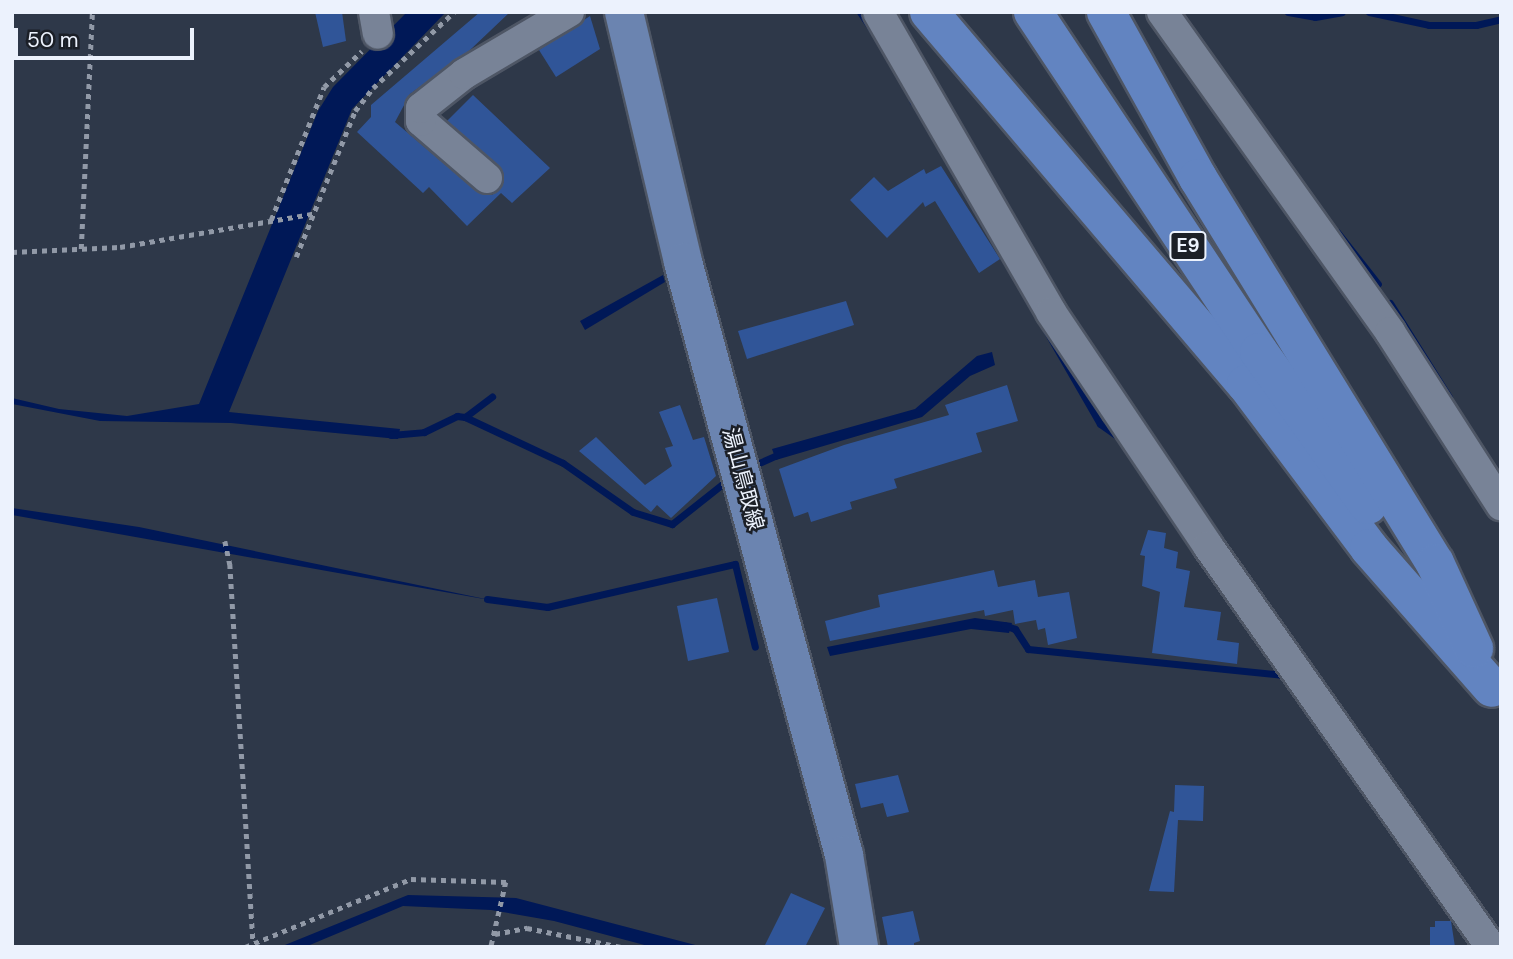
<!DOCTYPE html>
<html>
<head>
<meta charset="utf-8">
<style>
	body { margin:0 }
	#map { position:relative; width:1513px; height:959px; overflow:hidden; background:#2e3849; font-family:"DM Sans","Noto Sans JP",sans-serif }
	div>[style] { position:absolute }
	.water>* { inset:0; background:#001857 }
	.stream>* { height:7px; margin:-3.5px; padding:0 3.5px; transform-origin:3.5px; border-radius:3.5px; background:#001857 }
	.building>* { inset:0; background:#305598 }
	.path>* { height:4.5px; margin-top:-2.25px; transform-origin:0; background:repeating-linear-gradient(90deg,#9199a7 0 5px,transparent 0 10px) }
	.roads { filter:drop-shadow(2px 0 #4e5665) drop-shadow(-2px 0 #4e5665) drop-shadow(0 2px #4e5665) drop-shadow(0 -2px #4e5665) }
	.minor>* { height:30px; margin:-15px; padding:0 15px; transform-origin:15px; border-radius:15px; background:#788397 }
	.major>* { height:38px; margin:-19px; padding:0 19px; transform-origin:19px; border-radius:19px; background:#6b84b0 }
	.highway>* { height:38px; margin:-19px; padding:0 19px; transform-origin:19px; border-radius:19px; background:#6284c1 }
	span { translate:-50% -50%; white-space:nowrap; text-align:center; line-height:1.15; -webkit-text-stroke:5px #1b1f27; paint-order:stroke }
	.shield-label span { padding:2px 5px; background:#1b1f27; border:2px solid; border-radius:5px; -webkit-text-stroke-width:0 }
	.shield-label { font-size:19px; color:#ecf2fd; font-weight:700 }
	.street-label { font-size:21px; color:#ecf2fd }
	.frame { position:absolute; inset:0; border:14px solid #ecf2fd; pointer-events:none }
	.scale { position:absolute; left:14px; top:28px; width:180px; height:32px; box-sizing:border-box; border:4px solid #ecf2fd; border-top:0; padding-left:9px; font-size:21px; line-height:24px; white-space:nowrap; color:#ecf2fd; -webkit-text-stroke:5px #1b1f27; paint-order:stroke }
</style>
</head>
<body>
<div id="map">
	<div class="water">
		<div style="clip-path:polygon(407px 12px,446px 12px,352px 109px,229px 412px,400px 429px,398px 439px,231px 423px,100px 421px,12px 404px,12px 398px,59px 409px,127px 416px,199px 404px,318px 111px,333px 87px)"></div>
		<div style="clip-path:polygon(663px 275px,665px 282px,585px 330px,580px 321px)"></div>
		<div style="clip-path:polygon(992px 352px,995px 365px,970px 376px,922px 417px,776px 460px,772px 449px,915px 409px,977px 356px)"></div>
		<div style="clip-path:polygon(12px 508px,139px 527px,495px 601px,12px 515px)"></div>
		<div style="clip-path:polygon(975px 618px,1012px 623px,1009px 633px,971px 629px,830px 656px,827px 647px)"></div>
		<div style="clip-path:polygon(408px 895px,516px 898px,703px 947px,652px 947px,554px 921px,491px 910px,403px 906px,305px 947px,280px 947px)"></div>
	</div>
	<div class="stream">
		<div style="left:860px;top:12px;width:23px;rotate:56deg"></div>
		<div style="left:1288px;top:12px;width:27px;rotate:10deg"></div>
		<div style="left:1315px;top:17px;width:27px;rotate:-10deg"></div>
		<div style="left:1369px;top:12px;width:61px;rotate:12.2deg"></div>
		<div style="left:1429px;top:25px;width:47px"></div>
		<div style="left:1476px;top:25px;width:26px;rotate:-13deg"></div>
		<div style="left:906px;top:82px;width:21px;rotate:71deg"></div>
		<div style="left:1337px;top:232px;width:66px;rotate:51.7deg"></div>
		<div style="left:1390px;top:303px;width:111px;rotate:57.9deg"></div>
		<div style="left:1046px;top:330px;width:108px;rotate:60.1deg"></div>
		<div style="left:1100px;top:424px;width:19px;rotate:35deg"></div>
		<div style="left:465px;top:417px;width:34px;rotate:-37deg"></div>
		<div style="left:391px;top:435px;width:33px;rotate:-5deg"></div>
		<div style="left:424px;top:432px;width:37px;rotate:-26deg"></div>
		<div style="left:457px;top:416px;width:8px;rotate:7deg"></div>
		<div style="left:465px;top:417px;width:108px;rotate:25.1deg"></div>
		<div style="left:563px;top:463px;width:85px;rotate:35deg"></div>
		<div style="left:633px;top:512px;width:41px;rotate:17.1deg"></div>
		<div style="left:672px;top:524px;width:74px;rotate:-38.4deg"></div>
		<div style="left:750px;top:467px;width:36px;rotate:-24deg"></div>
		<div style="left:487px;top:599px;width:61px;rotate:7.6deg"></div>
		<div style="left:547px;top:607px;width:193px;rotate:-12.9deg"></div>
		<div style="left:735px;top:564px;width:85px;rotate:76.5deg"></div>
		<div style="left:1004px;top:625px;width:12px;rotate:20deg"></div>
		<div style="left:1015px;top:629px;width:24px;rotate:57deg"></div>
		<div style="left:1028px;top:649px;width:257px;rotate:5.8deg"></div>
	</div>
	<div class="building">
		<div style="clip-path:polygon(315px 12px,342px 12px,346px 41px,323px 47px)"></div>
		<div style="clip-path:polygon(480px 12px,510px 12px,470px 50px,410px 94px,395px 122px,476px 191px,492px 195px,504px 182px,503px 172px,447px 121px,473px 95px,550px 168px,512px 203px,501px 193px,467px 226px,429px 187px,423px 193px,357px 132px,371px 117px,371px 105px)"></div>
		<div style="clip-path:polygon(590px 16px,600px 49px,556px 77px,539px 50px)"></div>
		<div style="clip-path:polygon(941px 166px,1000px 259px,979px 273px,935px 201px,925px 207px,923px 202px,887px 238px,850px 200px,874px 177px,888px 191px,924px 169px,926px 174px)"></div>
		<div style="clip-path:polygon(846px 301px,854px 325px,747px 359px,738px 331px)"></div>
		<div style="clip-path:polygon(1007px 385px,1018px 421px,976px 433px,982px 452px,894px 479px,897px 488px,850px 502px,852px 509px,811px 522px,808px 512px,794px 517px,779px 469px,844px 445px,949px 415px,945px 405px)"></div>
		<div style="clip-path:polygon(680px 405px,693px 440px,704px 437px,716px 476px,671px 518px,657px 505px,651px 512px,579px 451px,596px 437px,645px 485px,672px 466px,665px 448px,673px 446px,659px 412px)"></div>
		<div style="clip-path:polygon(1148px 530px,1166px 533px,1164px 548px,1178px 552px,1176px 568px,1190px 571px,1184px 607px,1221px 612px,1217px 640px,1239px 643px,1237px 664px,1152px 653px,1160px 592px,1142px 586px,1145px 556px,1140px 555px)"></div>
		<div style="clip-path:polygon(994px 570px,998px 587px,1035px 580px,1038px 597px,1069px 592px,1077px 638px,1048px 645px,1045px 628px,1038px 630px,1036px 620px,1015px 624px,1013px 610px,985px 616px,984px 610px,830px 641px,825px 621px,880px 607px,878px 595px)"></div>
		<div style="clip-path:polygon(717px 598px,729px 652px,688px 661px,677px 606px)"></div>
		<div style="clip-path:polygon(898px 775px,909px 812px,887px 817px,883px 803px,861px 808px,855px 784px)"></div>
		<div style="clip-path:polygon(1175px 785px,1204px 786px,1203px 821px,1178px 820px,1174px 892px,1149px 891px,1170px 811px,1174px 812px)"></div>
		<div style="clip-path:polygon(791px 893px,825px 908px,805px 947px,764px 947px)"></div>
		<div style="clip-path:polygon(913px 911px,920px 941px,914px 943px,914px 947px,888px 947px,882px 917px)"></div>
		<div style="clip-path:polygon(1435px 921px,1451px 921px,1455px 947px,1430px 947px,1430px 927px,1435px 927px)"></div>
	</div>
	<div class="path">
		<div style="left:271px;top:220px;width:143px;rotate:-68.3deg"></div>
		<div style="left:324px;top:87px;width:52px;rotate:-43.5deg"></div>
		<div style="left:81px;top:249px;width:237px;rotate:-87.3deg"></div>
		<div style="left:12px;top:252px;width:108px;rotate:-2.7deg"></div>
		<div style="left:120px;top:247px;width:199px;rotate:-9.8deg"></div>
		<div style="left:296px;top:257px;width:157px;rotate:-68deg"></div>
		<div style="left:355px;top:111px;width:29px;rotate:-52deg"></div>
		<div style="left:373px;top:88px;width:111px;rotate:-43.2deg"></div>
		<div style="left:225px;top:541px;width:24px;rotate:78deg"></div>
		<div style="left:230px;top:564px;width:380px;rotate:86.5deg"></div>
		<div style="left:495px;top:934px;width:33px;rotate:-11deg"></div>
		<div style="left:527px;top:928px;width:96px;rotate:11.4deg"></div>
		<div style="left:245px;top:947px;width:179px;rotate:-22.3deg"></div>
		<div style="left:411px;top:879px;width:95px;rotate:1.8deg"></div>
		<div style="left:506px;top:882px;width:67px;rotate:103deg"></div>
	</div>
	<div class="roads">
		<div class="minor">
			<div style="left:374px;top:12px;width:22px;rotate:80deg"></div>
			<div style="left:878px;top:12px;width:346px;rotate:60deg"></div>
			<div style="left:1051px;top:312px;width:282px;rotate:56.1deg"></div>
			<div style="left:1208px;top:546px;width:491px;rotate:54.8deg"></div>
			<div style="left:1162px;top:12px;width:393px;rotate:54.5deg"></div>
			<div style="left:1390px;top:332px;width:206px;rotate:57.3deg"></div>
			<div style="left:487px;top:178px;width:87px;rotate:-139.2deg"></div>
			<div style="left:421px;top:121px;width:13px;rotate:-90deg"></div>
			<div style="left:421px;top:108px;width:55px;rotate:-38.3deg"></div>
			<div style="left:464px;top:74px;width:122px;rotate:-30.6deg"></div>
		</div>
		<div class="major">
			<div style="left:624px;top:12px;width:257px;rotate:76.7deg"></div>
			<div style="left:683px;top:262px;width:614px;rotate:74.81deg"></div>
			<div style="left:844px;top:855px;width:93px;rotate:80.7deg"></div>
		</div>
		<div class="highway">
			<div style="left:929px;top:12px;width:489px;rotate:49.6deg"></div>
			<div style="left:1246px;top:384px;width:205px;rotate:53.1deg"></div>
			<div style="left:1369px;top:548px;width:186px;rotate:48.7deg"></div>
			<div style="left:1033px;top:12px;width:408px;rotate:56.4deg"></div>
			<div style="left:1259px;top:352px;width:188px;rotate:54.5deg"></div>
			<div style="left:1106px;top:12px;width:190px;rotate:61deg"></div>
			<div style="left:1198px;top:178px;width:452px;rotate:58.4deg"></div>
			<div style="left:1435px;top:563px;width:94px;rotate:65.4deg"></div>
		</div>
	</div>
	<div class="shield-label">
		<span style="left:1188px;top:246px">E9</span>
	</div>
	<div class="street-label">
		<span style="left:743px;top:479px;rotate:75deg">湯山鳥取線</span>
	</div>
	<div class="frame"></div>
	<div class="scale">50 m</div>
</div>
</body>
</html>
